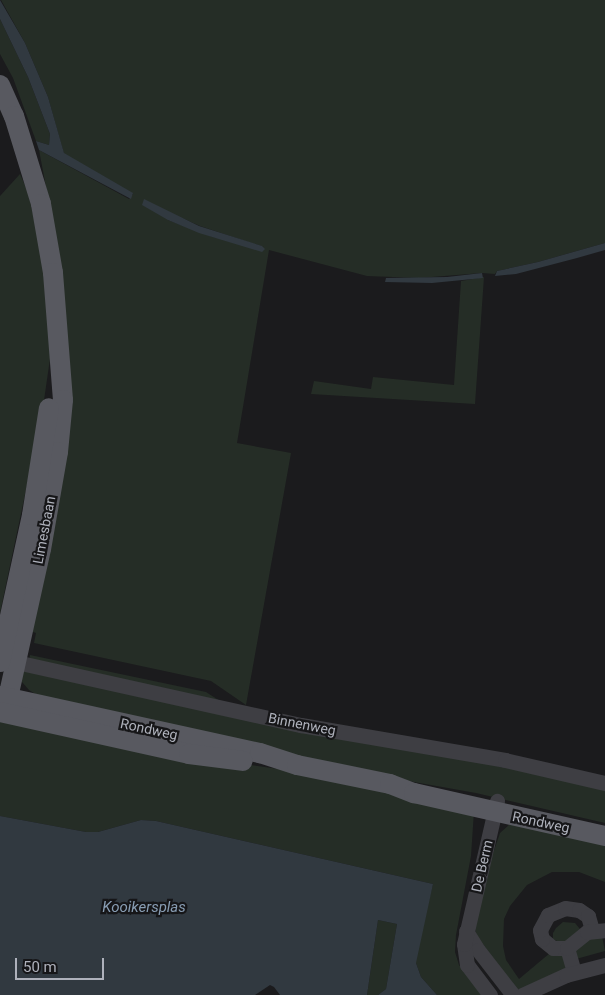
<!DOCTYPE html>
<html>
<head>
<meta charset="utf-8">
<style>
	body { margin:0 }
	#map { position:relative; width:605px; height:995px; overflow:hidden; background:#1b1b1d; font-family:Roboto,sans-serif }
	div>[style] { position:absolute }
	.green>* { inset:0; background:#252d26 }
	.water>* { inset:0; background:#313940 }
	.minor>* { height:15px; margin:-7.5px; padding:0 7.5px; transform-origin:7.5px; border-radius:7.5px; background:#3e3e43 }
	.major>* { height:20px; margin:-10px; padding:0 10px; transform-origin:10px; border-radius:10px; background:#585960 }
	span { translate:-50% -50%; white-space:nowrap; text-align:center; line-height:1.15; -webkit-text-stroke:4.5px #161618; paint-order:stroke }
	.street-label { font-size:14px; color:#aeb1bb }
	.water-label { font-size:15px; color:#889db3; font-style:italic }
	.scale { position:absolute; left:15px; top:958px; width:89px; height:22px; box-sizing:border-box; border:2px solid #aeb1bb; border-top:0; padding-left:6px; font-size:15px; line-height:18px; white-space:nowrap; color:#aeb1bb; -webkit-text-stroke:4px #161618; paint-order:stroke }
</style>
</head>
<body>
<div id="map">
	<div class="green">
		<div style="clip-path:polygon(evenodd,1px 0,605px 0,605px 243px,538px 262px,497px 271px,495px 274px,482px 273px,419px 278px,367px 276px,269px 250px,237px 443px,291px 453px,246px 705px,211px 681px,34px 643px,36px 633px,30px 631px,52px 532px,59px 255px,39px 150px,129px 199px,133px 194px,64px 154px,48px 97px,25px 43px,1px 0,182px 218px,200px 226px,264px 247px,213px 237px,168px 220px,182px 218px)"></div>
		<div style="clip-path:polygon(0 19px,28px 77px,50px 134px,49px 145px,36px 141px,13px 78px,0 54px)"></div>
		<div style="clip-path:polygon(20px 174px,28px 192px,37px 231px,47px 293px,51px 352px,42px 414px,0 613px,0 196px)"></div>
		<div style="clip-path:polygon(484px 277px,475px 404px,311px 394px,314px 381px,371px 389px,373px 377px,454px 385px,461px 281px)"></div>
		<div style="clip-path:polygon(30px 655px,206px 692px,223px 703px,29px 661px)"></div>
		<div style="clip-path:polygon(19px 667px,605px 788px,605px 823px,476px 793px,397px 779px,37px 695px,29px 690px,22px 682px)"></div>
		<div style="clip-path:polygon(0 716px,250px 765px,293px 771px,474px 811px,471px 856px,456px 935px,455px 952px,459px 965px,484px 995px,437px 995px,421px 977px,416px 963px,416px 952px,433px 884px,156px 821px,141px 820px,98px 832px,86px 832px,0 816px)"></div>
		<div style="clip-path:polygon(511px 823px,605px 839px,605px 882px,579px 872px,552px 872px,527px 885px,510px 906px,504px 919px,503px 946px,506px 960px,519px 979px,550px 953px,557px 952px,565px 957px,568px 967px,521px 989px,517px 989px,476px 936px,475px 928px,487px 871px,500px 833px)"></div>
		<div style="clip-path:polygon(378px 920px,397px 924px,386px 989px,378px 995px,367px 995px)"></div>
		<div style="clip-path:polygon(563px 922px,575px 923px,580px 929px,565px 942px,559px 942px,553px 939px,553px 933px,556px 928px)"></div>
		<div style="clip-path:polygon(588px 936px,602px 936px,605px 951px,576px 959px,574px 950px)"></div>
	</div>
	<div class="water">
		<div style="clip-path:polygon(0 0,25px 43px,48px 97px,64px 153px,133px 193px,131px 199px,39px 150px,36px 141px,49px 145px,50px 134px,28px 77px,0 19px)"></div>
		<div style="clip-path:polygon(144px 199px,199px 226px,262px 246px,265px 249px,262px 252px,199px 233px,168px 220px,142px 205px)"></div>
		<div style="clip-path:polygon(605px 243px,605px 250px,577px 258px,516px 274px,495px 276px,497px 271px,538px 262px)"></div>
		<div style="clip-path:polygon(482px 273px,483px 278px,432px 283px,385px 282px,386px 278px,447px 277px)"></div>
		<div style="clip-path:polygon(0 816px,86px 832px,98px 832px,141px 820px,156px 821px,433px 884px,416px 963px,421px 977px,437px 995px,378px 995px,386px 989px,397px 924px,378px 920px,367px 995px,280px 995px,274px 987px,270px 985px,255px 995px,0 995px)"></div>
	</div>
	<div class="minor">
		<div style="left:7px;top:660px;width:301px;rotate:12.5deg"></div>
		<div style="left:301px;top:725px;width:207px;rotate:9.7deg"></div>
		<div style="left:505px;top:760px;width:103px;rotate:13deg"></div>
		<div style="left:466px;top:931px;width:22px;rotate:58deg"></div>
		<div style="left:478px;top:950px;width:57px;rotate:52.1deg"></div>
		<div style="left:567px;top:948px;width:14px;rotate:180deg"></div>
		<div style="left:553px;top:948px;width:14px;rotate:-141deg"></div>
		<div style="left:542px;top:939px;width:9px;rotate:-103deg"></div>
		<div style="left:540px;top:930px;width:17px;rotate:-62deg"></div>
		<div style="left:548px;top:915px;width:18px;rotate:-22deg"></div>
		<div style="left:565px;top:908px;width:14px;rotate:8deg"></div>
		<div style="left:579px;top:910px;width:11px;rotate:34deg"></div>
		<div style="left:588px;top:916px;width:15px;rotate:74deg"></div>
		<div style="left:574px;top:972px;width:25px;rotate:-106deg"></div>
		<div style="left:567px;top:948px;width:26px;rotate:-39deg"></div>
		<div style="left:587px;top:932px;width:18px;rotate:-6deg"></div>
		<div style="left:490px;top:995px;width:38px;rotate:-127deg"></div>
		<div style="left:467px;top:965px;width:21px;rotate:-98deg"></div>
		<div style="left:464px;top:944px;width:147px;rotate:-77deg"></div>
		<div style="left:522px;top:995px;width:48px;rotate:-24.4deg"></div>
		<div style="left:566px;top:975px;width:40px;rotate:-14.4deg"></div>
	</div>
	<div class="major">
		<div style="left:0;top:85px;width:34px;rotate:66deg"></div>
		<div style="left:14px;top:116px;width:92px;rotate:72.9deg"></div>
		<div style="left:41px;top:204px;width:70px;rotate:80.1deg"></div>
		<div style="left:53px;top:273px;width:127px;rotate:85.5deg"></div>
		<div style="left:63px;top:400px;width:52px;rotate:95.5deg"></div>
		<div style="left:58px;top:452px;width:98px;rotate:99.9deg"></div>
		<div style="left:41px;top:549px;width:153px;rotate:102.5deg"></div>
		<div style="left:8px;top:698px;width:14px;rotate:126deg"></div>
		<div style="left:0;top:662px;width:150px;rotate:-77.7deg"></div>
		<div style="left:32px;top:515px;width:108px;rotate:-81deg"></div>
		<div style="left:0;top:696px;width:266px;rotate:12.4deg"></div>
		<div style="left:260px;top:753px;width:39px;rotate:18deg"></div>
		<div style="left:297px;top:765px;width:95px;rotate:11.5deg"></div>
		<div style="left:390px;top:784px;width:26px;rotate:21deg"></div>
		<div style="left:414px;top:793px;width:196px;rotate:12.7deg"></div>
		<div style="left:0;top:712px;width:194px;rotate:12.5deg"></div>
		<div style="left:189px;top:754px;width:54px;rotate:7.4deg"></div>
	</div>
	<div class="street-label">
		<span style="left:44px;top:530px;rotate:-79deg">Limesbaan</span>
		<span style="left:302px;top:724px;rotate:11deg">Binnenweg</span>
		<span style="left:149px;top:729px;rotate:12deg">Rondweg</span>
		<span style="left:541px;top:822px;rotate:12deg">Rondweg</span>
		<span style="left:482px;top:866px;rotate:-77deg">De Berm</span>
	</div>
	<div class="water-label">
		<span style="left:144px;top:908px">Kooikersplas</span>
	</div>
	<div class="scale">50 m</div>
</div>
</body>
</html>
